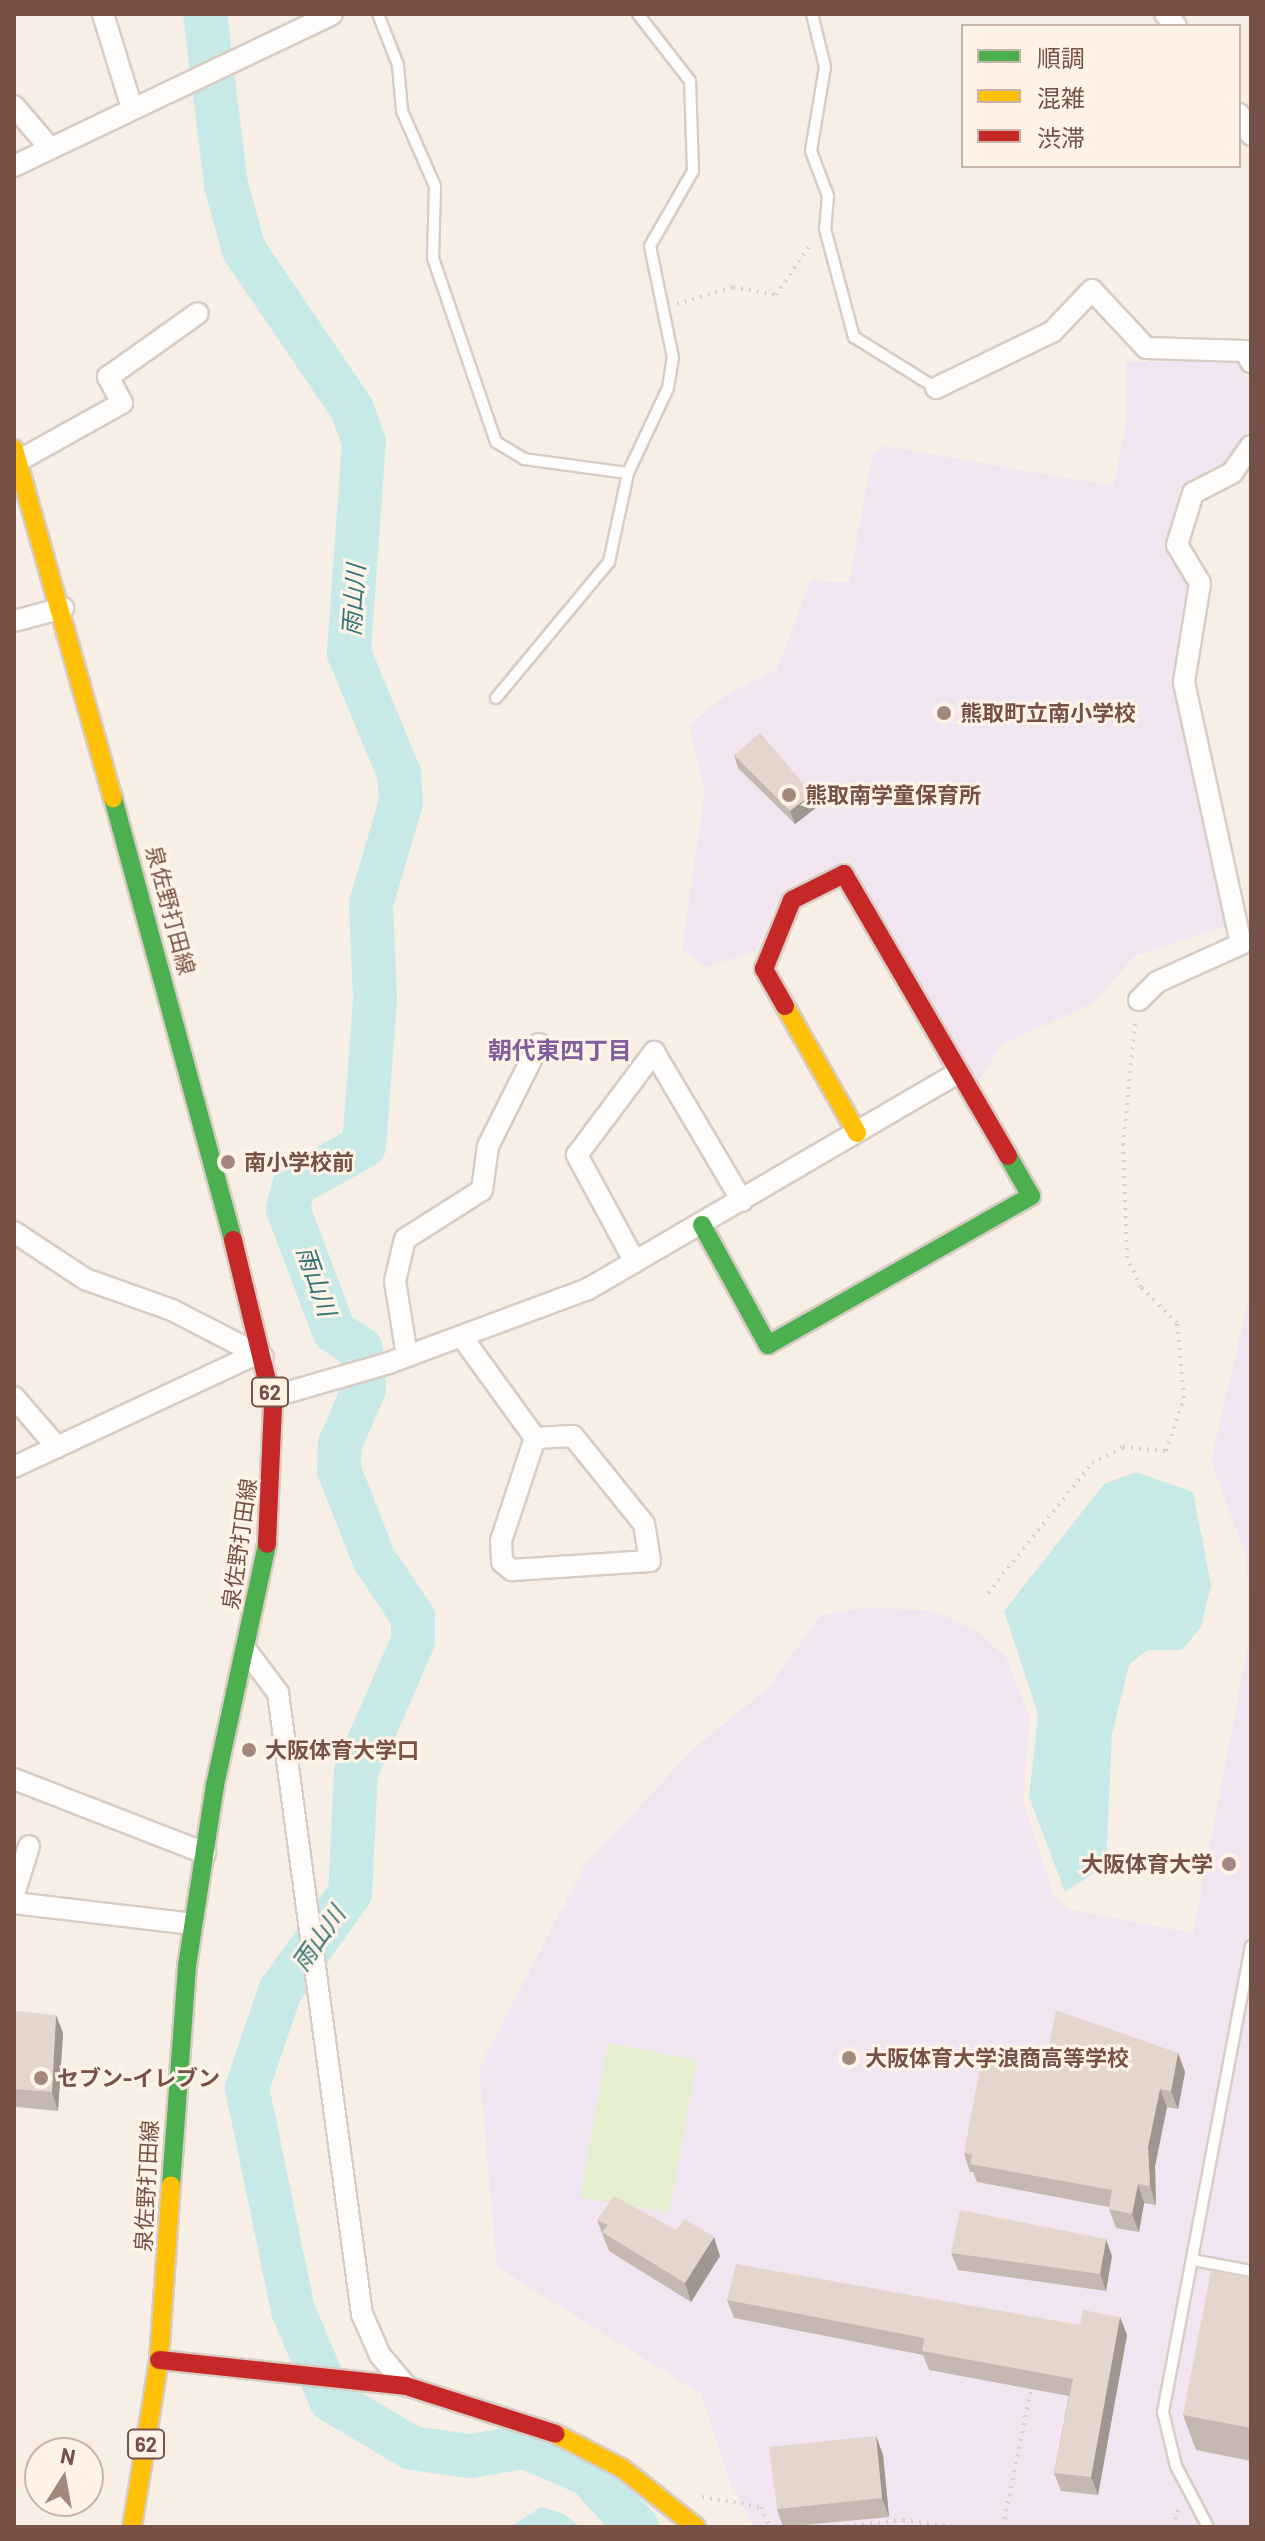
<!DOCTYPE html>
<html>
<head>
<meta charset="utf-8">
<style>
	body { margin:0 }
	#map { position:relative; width:1265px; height:2541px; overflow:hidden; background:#f7efe6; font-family:Barlow,"Noto Sans JP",sans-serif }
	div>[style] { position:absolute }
	.education>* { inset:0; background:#f1e5f1 }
	.green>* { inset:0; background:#e5eecf }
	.water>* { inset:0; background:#c7eae9 }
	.river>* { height:44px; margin:-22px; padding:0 22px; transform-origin:22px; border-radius:22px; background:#c7eae9 }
	.path>* { height:4px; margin-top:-2px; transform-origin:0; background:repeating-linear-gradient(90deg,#dacfcb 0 2px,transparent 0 8px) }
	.roads { filter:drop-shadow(2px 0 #d8ccc5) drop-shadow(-2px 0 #d8ccc5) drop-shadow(0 2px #d8ccc5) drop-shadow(0 -2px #d8ccc5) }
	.lane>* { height:10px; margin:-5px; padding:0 5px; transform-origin:5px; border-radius:5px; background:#fefdfb }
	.street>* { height:20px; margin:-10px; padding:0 10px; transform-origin:10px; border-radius:10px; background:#fefdfb }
	.fast>* { height:18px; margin:-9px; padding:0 9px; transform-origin:9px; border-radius:9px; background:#4caf50 }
	.slow>* { height:18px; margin:-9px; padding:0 9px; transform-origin:9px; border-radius:9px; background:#ffc107 }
	.jam>* { height:18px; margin:-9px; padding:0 9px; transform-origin:9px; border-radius:9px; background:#c62828 }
	.wall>* { inset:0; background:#c4b8b0 }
	.shaded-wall>* { inset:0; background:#a09690 }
	.building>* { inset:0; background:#e4d6cd }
	.dots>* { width:22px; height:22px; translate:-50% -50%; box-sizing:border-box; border:4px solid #fff3e8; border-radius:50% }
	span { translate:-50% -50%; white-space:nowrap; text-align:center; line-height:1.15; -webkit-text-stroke:6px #fff3e8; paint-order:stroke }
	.shield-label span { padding:2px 6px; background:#fff3e8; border:2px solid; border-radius:6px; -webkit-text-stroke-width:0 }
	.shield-label { font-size:20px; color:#775145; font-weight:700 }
	.poi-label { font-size:22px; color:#775145; font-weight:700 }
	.left { translate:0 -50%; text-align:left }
	.right { translate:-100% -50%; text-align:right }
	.street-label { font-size:22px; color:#775145 }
	.water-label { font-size:24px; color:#357477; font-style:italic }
	.neighbourhood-label { font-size:24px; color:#805f9c; font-weight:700 }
	.frame { position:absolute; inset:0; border:16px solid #775145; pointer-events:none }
	.legend { position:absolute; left:961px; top:24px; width:280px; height:144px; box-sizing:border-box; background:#fff3e8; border:2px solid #c9b2a7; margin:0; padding:10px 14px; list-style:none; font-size:24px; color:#775145 }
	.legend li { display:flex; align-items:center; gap:16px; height:40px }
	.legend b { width:40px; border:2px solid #c9b2a7 }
	.north { position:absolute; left:24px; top:2437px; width:80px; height:80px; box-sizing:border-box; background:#fff3e8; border:2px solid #c9b2a7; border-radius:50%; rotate:11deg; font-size:22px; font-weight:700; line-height:32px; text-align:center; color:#775145 }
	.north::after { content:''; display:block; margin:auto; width:28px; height:36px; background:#a4887d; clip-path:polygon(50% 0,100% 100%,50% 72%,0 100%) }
</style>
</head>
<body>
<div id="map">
	<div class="education">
		<div style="clip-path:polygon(1236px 361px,1251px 384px,1251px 426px,1228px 465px,1179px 490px,1168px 550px,1190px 588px,1177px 679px,1230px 925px,1135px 956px,1093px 1003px,1001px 1045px,978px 1082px,850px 859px,784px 889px,755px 951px,706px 967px,682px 950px,705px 791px,689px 725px,727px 694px,777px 669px,811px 580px,849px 583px,872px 456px,884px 446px,1114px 486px,1126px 422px,1126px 362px)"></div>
		<div style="clip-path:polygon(1251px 1289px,1251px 2527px,754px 2527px,730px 2483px,701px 2394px,497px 2267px,479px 2068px,585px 1865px,693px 1749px,767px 1689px,821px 1615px,871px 1607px,930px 1611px,974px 1629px,1006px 1657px,1030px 1718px,1023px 1800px,1054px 1896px,1068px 1909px,1193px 1933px,1251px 1630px,1246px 1556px,1211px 1461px)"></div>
	</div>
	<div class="green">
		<div style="clip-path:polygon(608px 2043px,697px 2060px,669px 2213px,580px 2197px)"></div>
	</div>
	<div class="water">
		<div style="clip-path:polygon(1136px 1472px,1193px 1492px,1211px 1585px,1201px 1627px,1182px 1650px,1147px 1650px,1129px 1665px,1112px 1734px,1106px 1865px,1065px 1892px,1029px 1797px,1038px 1714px,1004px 1611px,1104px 1484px)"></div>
		<div style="clip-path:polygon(541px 2507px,562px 2513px,581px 2527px,510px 2527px)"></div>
	</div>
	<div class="river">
		<div style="left:205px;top:14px;width:172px;rotate:83deg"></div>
		<div style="left:226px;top:185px;width:67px;rotate:74.5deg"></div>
		<div style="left:244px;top:250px;width:192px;rotate:55.8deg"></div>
		<div style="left:352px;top:409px;width:35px;rotate:70deg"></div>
		<div style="left:364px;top:442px;width:212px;rotate:94.1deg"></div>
		<div style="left:349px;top:653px;width:131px;rotate:67.5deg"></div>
		<div style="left:399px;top:774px;width:28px;rotate:86deg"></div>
		<div style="left:401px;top:802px;width:106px;rotate:106.4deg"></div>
		<div style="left:371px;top:904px;width:96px;rotate:87.6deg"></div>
		<div style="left:375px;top:1000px;width:146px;rotate:94.3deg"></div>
		<div style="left:364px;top:1146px;width:80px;rotate:150.9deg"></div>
		<div style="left:294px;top:1185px;width:25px;rotate:104deg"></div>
		<div style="left:288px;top:1209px;width:130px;rotate:69.3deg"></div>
		<div style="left:334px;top:1331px;width:32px;rotate:34deg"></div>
		<div style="left:361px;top:1349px;width:40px;rotate:85.7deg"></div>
		<div style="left:364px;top:1389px;width:60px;rotate:113.6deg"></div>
		<div style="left:340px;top:1444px;width:26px;rotate:92deg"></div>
		<div style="left:339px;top:1470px;width:96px;rotate:68.5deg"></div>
		<div style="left:374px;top:1559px;width:70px;rotate:56.1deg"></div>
		<div style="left:413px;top:1617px;width:24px;rotate:90deg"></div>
		<div style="left:413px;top:1641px;width:143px;rotate:113.5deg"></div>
		<div style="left:356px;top:1772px;width:121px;rotate:92.8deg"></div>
		<div style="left:350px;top:1893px;width:120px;rotate:125.5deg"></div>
		<div style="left:280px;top:1991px;width:102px;rotate:108.8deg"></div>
		<div style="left:247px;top:2088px;width:227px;rotate:78.3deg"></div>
		<div style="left:293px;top:2310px;width:98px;rotate:67.1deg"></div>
		<div style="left:331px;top:2400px;width:94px;rotate:30.7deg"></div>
		<div style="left:412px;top:2448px;width:59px;rotate:7.9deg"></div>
		<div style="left:470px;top:2456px;width:56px;rotate:-9.3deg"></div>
		<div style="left:525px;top:2447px;width:69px;rotate:23.2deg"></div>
		<div style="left:588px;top:2474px;width:72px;rotate:47.2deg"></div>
	</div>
	<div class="path">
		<div style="left:677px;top:304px;width:59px;rotate:-16.9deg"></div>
		<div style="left:733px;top:287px;width:44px;rotate:10.5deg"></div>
		<div style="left:776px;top:295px;width:64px;rotate:-55.8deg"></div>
		<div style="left:988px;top:1593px;width:166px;rotate:-51.3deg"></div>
		<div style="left:1092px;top:1463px;width:35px;rotate:-27deg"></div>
		<div style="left:1123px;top:1447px;width:43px;rotate:5.3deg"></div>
		<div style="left:1166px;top:1451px;width:56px;rotate:-71.2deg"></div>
		<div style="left:1184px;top:1398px;width:75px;rotate:-95.3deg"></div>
		<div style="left:1177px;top:1323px;width:51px;rotate:-135deg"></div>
		<div style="left:1141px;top:1287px;width:32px;rotate:-116deg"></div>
		<div style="left:1127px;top:1258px;width:113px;rotate:-92deg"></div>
		<div style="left:1123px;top:1145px;width:124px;rotate:-84.4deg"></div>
		<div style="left:702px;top:2497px;width:60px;rotate:9.6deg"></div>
		<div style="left:761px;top:2507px;width:22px;rotate:66deg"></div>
		<div style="left:838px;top:2527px;width:65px;rotate:-6.1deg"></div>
		<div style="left:903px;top:2520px;width:53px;rotate:7.5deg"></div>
		<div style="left:1003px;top:2527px;width:141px;rotate:-78.5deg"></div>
		<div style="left:1172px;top:2527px;width:21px;rotate:-71deg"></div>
	</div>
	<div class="roads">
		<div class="lane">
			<div style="left:378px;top:14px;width:55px;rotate:68.6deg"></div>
			<div style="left:398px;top:65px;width:46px;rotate:85deg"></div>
			<div style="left:402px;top:111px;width:82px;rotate:66.3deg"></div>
			<div style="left:435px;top:186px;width:72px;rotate:91.6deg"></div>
			<div style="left:433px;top:258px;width:194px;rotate:71.1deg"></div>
			<div style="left:496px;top:442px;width:33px;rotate:31deg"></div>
			<div style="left:524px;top:459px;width:105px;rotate:7.7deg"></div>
			<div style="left:812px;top:14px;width:55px;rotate:76.2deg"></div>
			<div style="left:825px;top:67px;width:85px;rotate:99.5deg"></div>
			<div style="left:811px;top:151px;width:48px;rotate:69.3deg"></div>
			<div style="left:828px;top:196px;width:33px;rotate:95deg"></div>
			<div style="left:825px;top:229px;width:112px;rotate:75deg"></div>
			<div style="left:854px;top:337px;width:97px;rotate:31.9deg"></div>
			<div style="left:496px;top:698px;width:177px;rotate:-50.3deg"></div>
			<div style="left:609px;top:562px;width:91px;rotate:-77.9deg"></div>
			<div style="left:628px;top:473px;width:94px;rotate:-64.8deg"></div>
			<div style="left:668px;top:388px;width:30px;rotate:-81deg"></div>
			<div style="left:673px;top:358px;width:114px;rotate:-101.6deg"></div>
			<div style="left:650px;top:246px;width:86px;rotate:-60.2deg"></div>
			<div style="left:693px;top:171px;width:90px;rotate:-91.9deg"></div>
			<div style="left:690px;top:81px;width:85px;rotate:-127.8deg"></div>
			<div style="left:1193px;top:2260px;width:59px;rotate:10.7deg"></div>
			<div style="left:1208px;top:2527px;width:69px;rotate:-117.7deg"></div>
			<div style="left:1176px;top:2466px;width:56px;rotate:-103.5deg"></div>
			<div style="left:1163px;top:2412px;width:474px;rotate:-79.3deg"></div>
		</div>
		<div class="street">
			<div style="left:103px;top:14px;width:95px;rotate:72.9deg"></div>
			<div style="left:1165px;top:14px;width:16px;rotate:47deg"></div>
			<div style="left:14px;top:106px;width:54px;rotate:49.5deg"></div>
			<div style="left:1239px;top:114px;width:24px;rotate:60deg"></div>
			<div style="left:14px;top:166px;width:352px;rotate:-25.5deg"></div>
			<div style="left:936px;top:388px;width:129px;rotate:-25.8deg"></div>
			<div style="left:1052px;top:332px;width:58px;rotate:-46.4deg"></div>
			<div style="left:1092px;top:290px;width:79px;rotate:47deg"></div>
			<div style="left:1146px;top:348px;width:99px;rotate:1.7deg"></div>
			<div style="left:1245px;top:351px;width:13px;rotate:61deg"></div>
			<div style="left:18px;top:461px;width:119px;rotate:-29.1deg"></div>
			<div style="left:122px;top:403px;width:30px;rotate:-118deg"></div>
			<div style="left:108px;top:377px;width:110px;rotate:-35.4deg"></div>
			<div style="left:14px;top:621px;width:51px;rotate:-14.9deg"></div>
			<div style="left:1139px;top:1000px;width:25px;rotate:-45deg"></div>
			<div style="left:1157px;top:982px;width:92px;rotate:-24.3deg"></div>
			<div style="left:1241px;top:944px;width:268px;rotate:-102.3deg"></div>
			<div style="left:1184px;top:682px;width:100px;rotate:-80.8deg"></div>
			<div style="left:1200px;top:583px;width:44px;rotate:-121.2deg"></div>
			<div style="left:1177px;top:545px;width:54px;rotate:-72.9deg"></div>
			<div style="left:1193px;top:493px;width:44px;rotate:-27.1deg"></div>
			<div style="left:1232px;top:473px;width:33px;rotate:-55deg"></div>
			<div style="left:14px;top:1232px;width:85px;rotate:33.5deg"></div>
			<div style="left:85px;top:1279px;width:92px;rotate:19.6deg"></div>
			<div style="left:172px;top:1310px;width:102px;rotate:27.3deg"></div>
			<div style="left:635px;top:1262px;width:122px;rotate:-118.5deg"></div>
			<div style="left:577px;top:1155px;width:129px;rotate:-53.2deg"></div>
			<div style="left:654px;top:1052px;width:173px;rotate:59.4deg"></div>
			<div style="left:462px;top:1337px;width:125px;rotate:54.1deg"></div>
			<div style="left:535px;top:1438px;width:108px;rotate:108.3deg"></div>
			<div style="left:501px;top:1541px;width:21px;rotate:87deg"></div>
			<div style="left:502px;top:1562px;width:13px;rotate:39deg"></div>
			<div style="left:512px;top:1570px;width:138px;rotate:-3.7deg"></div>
			<div style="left:650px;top:1561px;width:37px;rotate:-99deg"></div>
			<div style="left:644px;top:1524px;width:113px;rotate:-128.9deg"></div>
			<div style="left:573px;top:1436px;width:38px;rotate:177deg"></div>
			<div style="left:407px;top:1356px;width:76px;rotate:-99.1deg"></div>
			<div style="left:395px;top:1281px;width:43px;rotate:-76.6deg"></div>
			<div style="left:405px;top:1239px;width:91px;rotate:-32.5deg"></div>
			<div style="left:482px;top:1190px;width:44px;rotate:-82.2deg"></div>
			<div style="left:488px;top:1146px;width:114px;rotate:-63.4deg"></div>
			<div style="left:14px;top:1397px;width:66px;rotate:49.3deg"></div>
			<div style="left:271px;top:1397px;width:123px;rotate:-16.1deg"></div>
			<div style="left:389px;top:1363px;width:212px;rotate:-20.4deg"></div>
			<div style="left:588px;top:1289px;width:428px;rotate:-30.3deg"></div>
			<div style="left:14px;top:1467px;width:267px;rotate:-25deg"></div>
			<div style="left:246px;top:1650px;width:54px;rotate:53.3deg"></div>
			<div style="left:278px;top:1693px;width:627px;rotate:82.3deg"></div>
			<div style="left:362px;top:2314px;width:45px;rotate:66.3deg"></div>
			<div style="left:380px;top:2355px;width:40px;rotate:50deg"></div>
			<div style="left:14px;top:1779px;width:205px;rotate:21.2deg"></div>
			<div style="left:14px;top:1894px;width:50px;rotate:-72.6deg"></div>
			<div style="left:14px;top:1903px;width:180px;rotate:6.7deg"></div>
		</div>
		<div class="fast">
			<div style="left:113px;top:798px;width:458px;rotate:74.8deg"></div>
			<div style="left:702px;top:1225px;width:137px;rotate:61.2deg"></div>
			<div style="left:768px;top:1345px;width:302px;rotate:-29.5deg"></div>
			<div style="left:1031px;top:1196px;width:46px;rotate:-119.9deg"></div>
			<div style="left:171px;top:2185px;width:220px;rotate:-85.8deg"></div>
			<div style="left:187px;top:1966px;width:183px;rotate:-81.2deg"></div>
			<div style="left:215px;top:1785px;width:247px;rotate:-77.8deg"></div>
		</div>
		<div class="slow">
			<div style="left:14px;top:449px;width:363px;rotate:74.2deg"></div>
			<div style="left:785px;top:1006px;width:146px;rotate:60.4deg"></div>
			<div style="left:556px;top:2434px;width:74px;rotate:27.3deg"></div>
			<div style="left:622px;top:2468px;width:95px;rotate:38.6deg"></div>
			<div style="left:132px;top:2527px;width:169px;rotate:-80.8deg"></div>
			<div style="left:159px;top:2360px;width:175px;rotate:-86.1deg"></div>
		</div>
		<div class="jam">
			<div style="left:785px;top:1006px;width:43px;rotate:-119.6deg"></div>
			<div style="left:764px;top:969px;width:74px;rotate:-67.9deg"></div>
			<div style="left:792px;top:900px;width:58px;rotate:-26.6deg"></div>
			<div style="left:844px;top:874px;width:326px;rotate:59.8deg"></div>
			<div style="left:233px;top:1240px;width:170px;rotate:76.4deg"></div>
			<div style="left:273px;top:1405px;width:139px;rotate:92.5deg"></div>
			<div style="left:159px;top:2360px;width:248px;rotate:6deg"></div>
			<div style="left:406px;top:2386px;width:157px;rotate:17.7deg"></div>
		</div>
	</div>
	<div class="wall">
		<div style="clip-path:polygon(734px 755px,812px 794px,817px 807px,795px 824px,738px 768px)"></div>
		<div style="clip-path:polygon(56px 2015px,63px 2033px,58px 2111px,16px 2107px,14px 2102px,14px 2031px)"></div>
		<div style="clip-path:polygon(1178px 2053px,1185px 2072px,1178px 2109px,1167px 2107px,1155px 2166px,1156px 2205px,1144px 2203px,1139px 2232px,1116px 2228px,1109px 2209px,1109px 2207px,977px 2182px,973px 2172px,970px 2172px,964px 2153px,1045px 2066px)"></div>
		<div style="clip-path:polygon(597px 2220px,720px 2256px,691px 2302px,609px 2251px)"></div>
		<div style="clip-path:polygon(951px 2253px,1112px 2256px,1106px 2291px,958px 2270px)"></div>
		<div style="clip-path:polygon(1251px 2278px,1251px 2461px,1196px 2450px,1183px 2415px)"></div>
		<div style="clip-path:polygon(727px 2300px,1080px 2325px,1120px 2317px,1127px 2335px,1098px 2495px,1061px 2491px,1054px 2473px,1069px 2396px,929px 2370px,923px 2355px,734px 2318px)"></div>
		<div style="clip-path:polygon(876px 2436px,883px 2455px,889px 2517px,783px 2527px,777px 2509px)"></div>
	</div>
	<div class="shaded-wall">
		<div style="clip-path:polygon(812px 794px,817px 807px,795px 824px,790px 811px)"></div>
		<div style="clip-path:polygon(56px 2015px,63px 2033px,58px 2111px,52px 2092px)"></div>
		<div style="clip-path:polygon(1178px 2053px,1185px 2072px,1178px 2109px,1171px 2091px)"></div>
		<div style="clip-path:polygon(1160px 2089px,1167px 2107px,1155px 2166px,1156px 2205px,1150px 2186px,1148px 2147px)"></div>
		<div style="clip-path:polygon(1138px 2184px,1144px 2203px,1139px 2232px,1132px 2214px)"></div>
		<div style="clip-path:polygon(714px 2237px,720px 2256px,691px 2302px,685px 2283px)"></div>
		<div style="clip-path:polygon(1106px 2239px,1112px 2256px,1106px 2291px,1100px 2274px)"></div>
		<div style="clip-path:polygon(1120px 2317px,1127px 2335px,1098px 2495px,1091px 2477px)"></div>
		<div style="clip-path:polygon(876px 2436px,883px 2455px,889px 2517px,882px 2498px)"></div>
	</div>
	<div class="building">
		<div style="clip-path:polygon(760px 733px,812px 794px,790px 811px,734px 755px)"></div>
		<div style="clip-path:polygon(1056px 2010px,1178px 2053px,1171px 2091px,1160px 2089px,1148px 2147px,1150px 2186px,1138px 2184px,1132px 2214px,1109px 2209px,1112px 2190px,970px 2164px,972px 2155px,964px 2153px,981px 2062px,988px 2063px,991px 2048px,1045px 2066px)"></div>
		<div style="clip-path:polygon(16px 2011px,56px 2015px,52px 2092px,14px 2089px,14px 2031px)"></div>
		<div style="clip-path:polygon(614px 2196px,676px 2230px,685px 2219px,714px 2237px,685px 2283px,602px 2232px,608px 2225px,597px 2220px)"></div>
		<div style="clip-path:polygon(960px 2210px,1106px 2239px,1100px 2274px,951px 2253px)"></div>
		<div style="clip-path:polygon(736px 2264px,1080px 2325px,1083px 2310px,1120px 2317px,1091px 2477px,1054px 2473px,1073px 2379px,922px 2351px,924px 2338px,727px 2300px)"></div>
		<div style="clip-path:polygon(1211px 2271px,1251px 2278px,1251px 2428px,1183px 2415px)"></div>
		<div style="clip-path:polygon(876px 2436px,882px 2498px,777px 2509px,769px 2447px)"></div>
	</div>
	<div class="dots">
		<div style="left:944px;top:713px;background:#a4887d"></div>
		<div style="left:789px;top:795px;background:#a4887d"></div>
		<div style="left:228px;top:1162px;background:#a4887d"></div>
		<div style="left:249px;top:1750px;background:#a4887d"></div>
		<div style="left:1229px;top:1864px;background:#a4887d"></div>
		<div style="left:849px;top:2058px;background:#a4887d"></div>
		<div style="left:41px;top:2078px;background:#a4887d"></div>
	</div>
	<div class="shield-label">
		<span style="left:270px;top:1392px">62</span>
		<span style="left:146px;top:2444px">62</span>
	</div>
	<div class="poi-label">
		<span class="left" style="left:960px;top:713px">熊取町立南小学校</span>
		<span class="left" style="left:805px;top:795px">熊取南学童保育所</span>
		<span class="left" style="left:244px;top:1162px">南小学校前</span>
		<span class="left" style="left:265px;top:1750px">大阪体育大学口</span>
		<span class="right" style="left:1213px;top:1864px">大阪体育大学</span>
		<span class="left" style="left:865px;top:2058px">大阪体育大学浪商高等学校</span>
		<span class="left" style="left:57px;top:2078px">セブン-イレブン</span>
	</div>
	<div class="street-label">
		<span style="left:171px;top:910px;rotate:75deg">泉佐野打田線</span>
		<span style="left:239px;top:1544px;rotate:-82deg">泉佐野打田線</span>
		<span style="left:146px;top:2186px;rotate:-87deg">泉佐野打田線</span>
	</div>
	<div class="water-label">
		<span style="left:353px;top:600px;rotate:-86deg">雨山川</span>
		<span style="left:317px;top:1281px;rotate:71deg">雨山川</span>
		<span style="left:318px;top:1938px;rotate:-55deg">雨山川</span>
	</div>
	<div class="neighbourhood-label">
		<span style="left:560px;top:1050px">朝代東四丁目</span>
	</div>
	<div class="frame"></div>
	<ul class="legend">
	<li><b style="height:10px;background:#4caf50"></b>順調</li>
	<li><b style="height:10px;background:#ffc107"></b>混雑</li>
	<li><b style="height:10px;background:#c62828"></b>渋滞</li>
	</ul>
	<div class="north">N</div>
</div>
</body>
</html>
